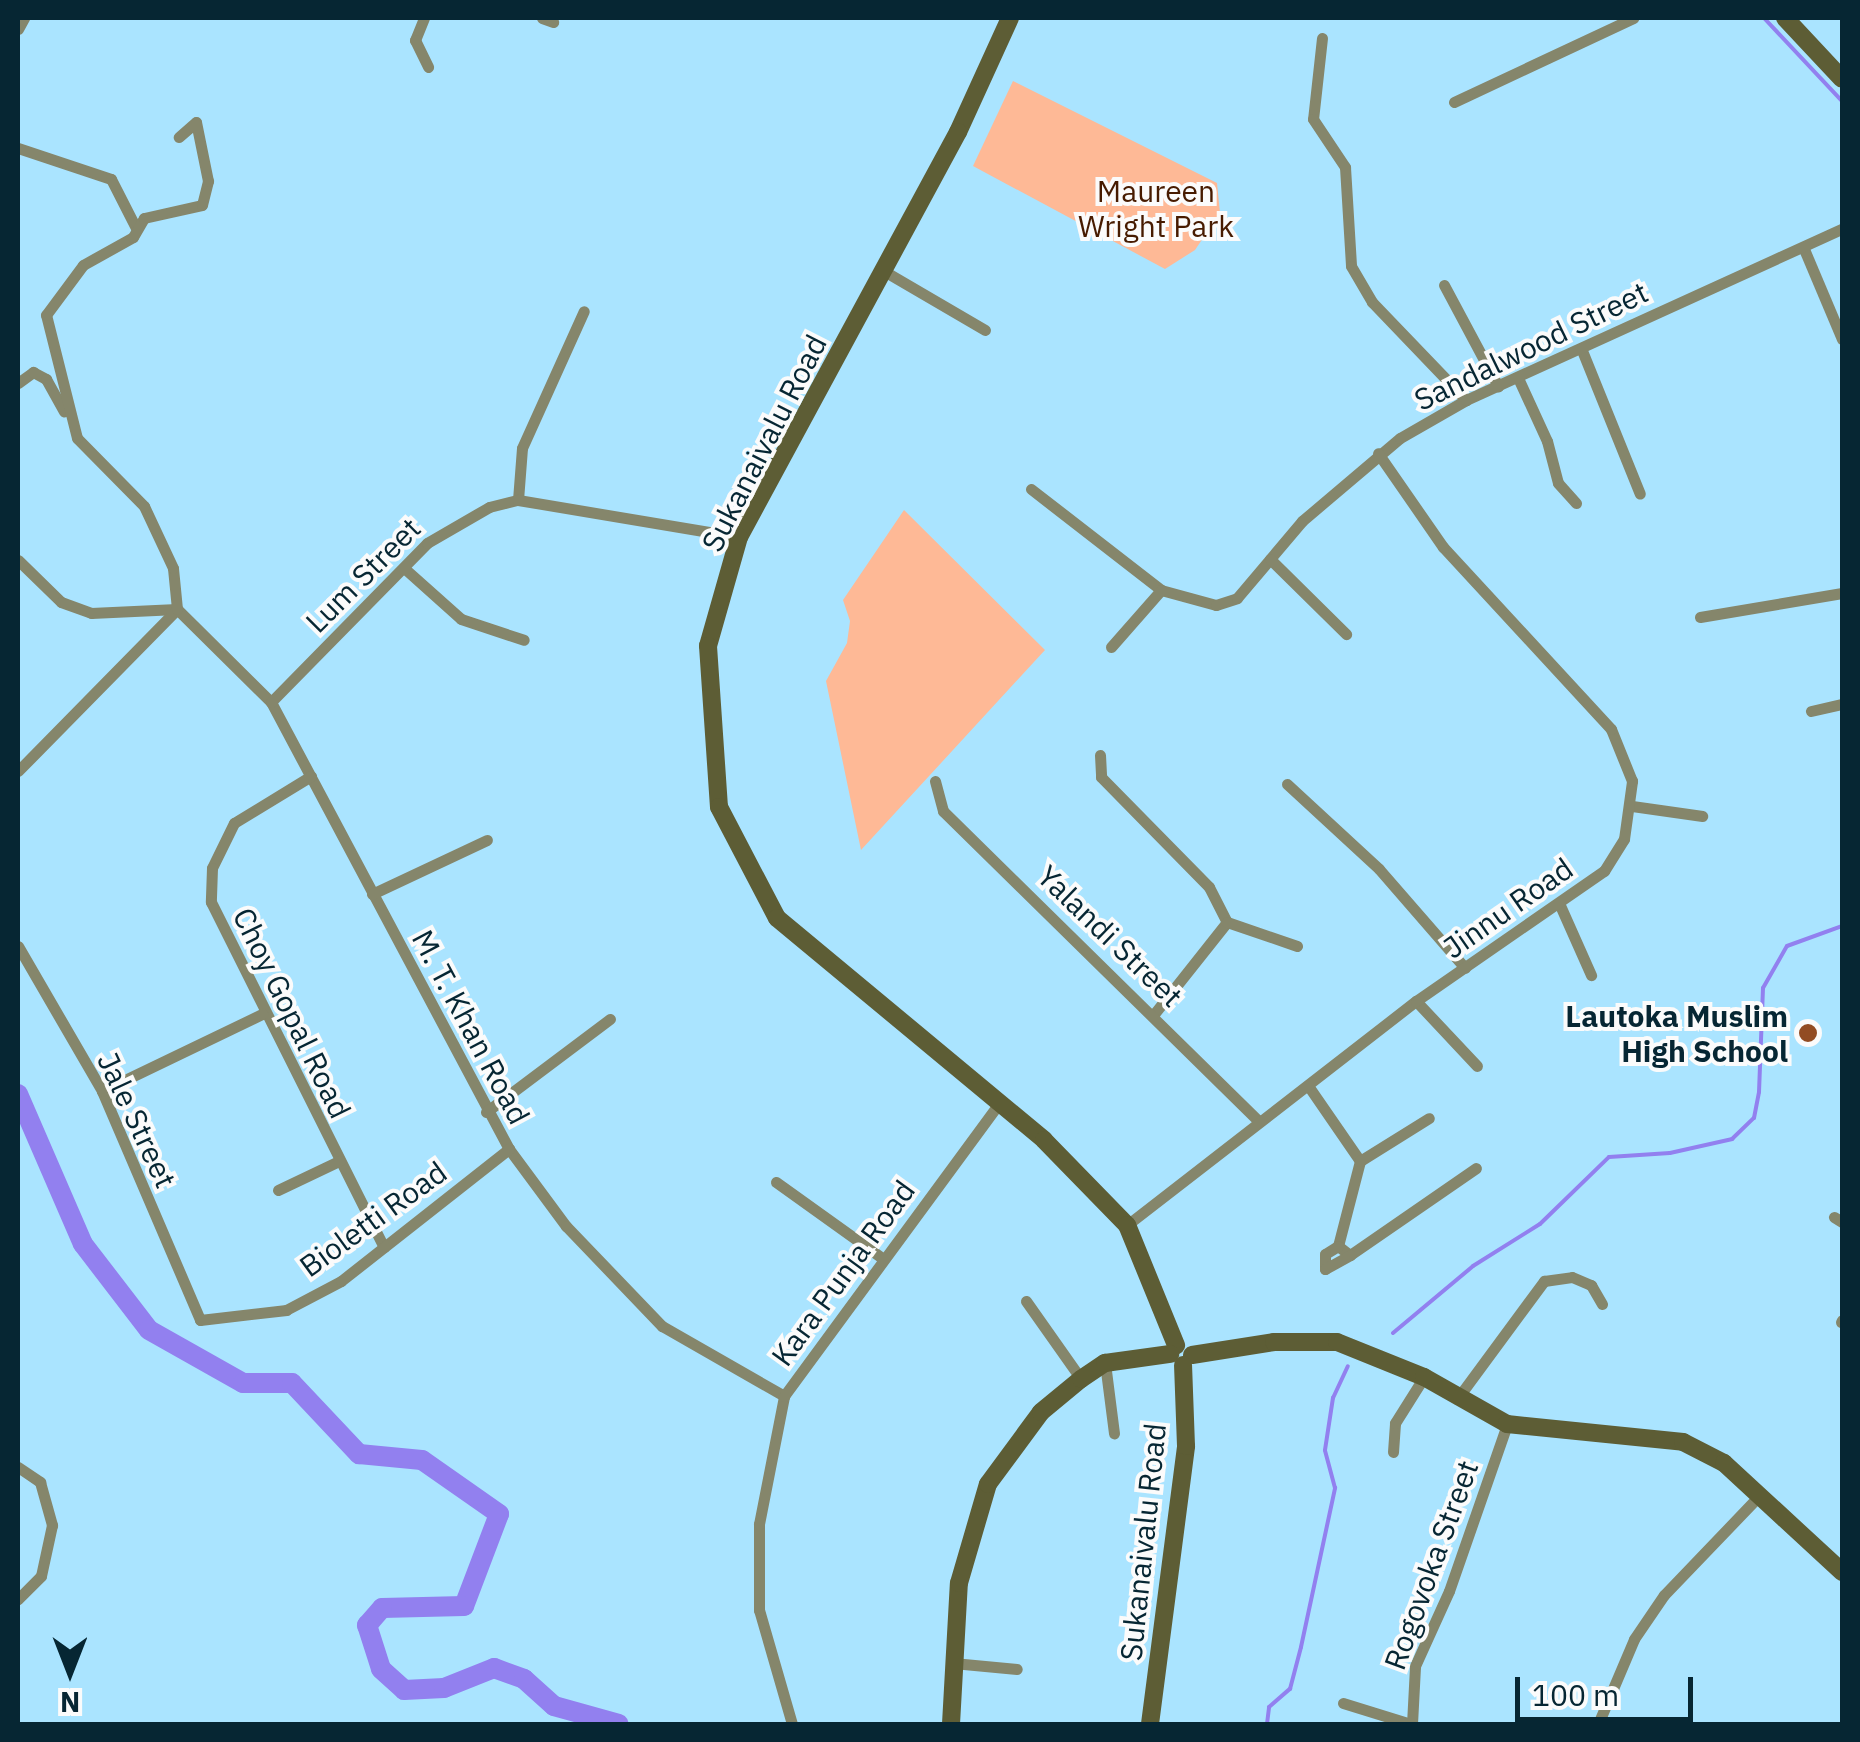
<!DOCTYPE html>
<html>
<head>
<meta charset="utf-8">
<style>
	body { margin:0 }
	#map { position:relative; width:1860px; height:1742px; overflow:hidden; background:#aae4ff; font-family:"IBM Plex Sans",sans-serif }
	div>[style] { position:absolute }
	.green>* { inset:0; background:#feb996 }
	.stream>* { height:4px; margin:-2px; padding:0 2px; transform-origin:2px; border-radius:2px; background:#9280ef }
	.river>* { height:20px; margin:-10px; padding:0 10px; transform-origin:10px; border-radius:10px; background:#9280ef }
	.street>* { height:11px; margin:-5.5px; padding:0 5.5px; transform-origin:5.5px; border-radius:5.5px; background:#85866b }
	.secondary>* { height:18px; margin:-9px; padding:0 9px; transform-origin:9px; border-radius:9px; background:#5d5d35 }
	.dots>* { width:28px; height:28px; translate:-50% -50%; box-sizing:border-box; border:5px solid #fbfbfb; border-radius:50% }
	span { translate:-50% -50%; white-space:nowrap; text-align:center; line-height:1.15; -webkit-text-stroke:8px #fbfbfb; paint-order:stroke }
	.park-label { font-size:30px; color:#471b00 }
	.street-label { font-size:30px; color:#062633 }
	.poi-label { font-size:30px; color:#062633; font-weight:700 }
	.right { translate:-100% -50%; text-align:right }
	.frame { position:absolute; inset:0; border:20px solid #062633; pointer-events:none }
	.north { position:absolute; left:20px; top:1622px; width:100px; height:100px; -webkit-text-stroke:8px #fbfbfb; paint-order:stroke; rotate:180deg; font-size:28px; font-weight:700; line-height:40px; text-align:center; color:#062633 }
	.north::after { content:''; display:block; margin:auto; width:35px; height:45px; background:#062633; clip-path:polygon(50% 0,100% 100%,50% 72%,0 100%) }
	.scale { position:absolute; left:1515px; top:1677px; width:178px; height:45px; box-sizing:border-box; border:5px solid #062633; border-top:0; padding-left:12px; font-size:30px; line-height:35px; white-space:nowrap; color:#062633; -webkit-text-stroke:8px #fbfbfb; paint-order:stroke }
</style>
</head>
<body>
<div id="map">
	<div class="green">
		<div style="clip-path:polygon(1013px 81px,1217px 183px,1220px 213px,1195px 250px,1165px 269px,973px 166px)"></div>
		<div style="clip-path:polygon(904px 510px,1045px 650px,861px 850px,826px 681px,847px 643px,850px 621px,843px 600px)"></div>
	</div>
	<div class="stream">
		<div style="left:1764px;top:18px;width:114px;rotate:46.8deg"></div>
		<div style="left:1393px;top:1333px;width:104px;rotate:-39.9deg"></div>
		<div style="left:1473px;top:1266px;width:79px;rotate:-32.1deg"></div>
		<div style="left:1540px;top:1224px;width:96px;rotate:-44.2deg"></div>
		<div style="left:1609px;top:1157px;width:61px;rotate:-3.8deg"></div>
		<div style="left:1670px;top:1153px;width:64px;rotate:-12.7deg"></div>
		<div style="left:1732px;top:1139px;width:30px;rotate:-44deg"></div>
		<div style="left:1754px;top:1118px;width:26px;rotate:-79deg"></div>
		<div style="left:1759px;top:1092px;width:104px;rotate:-87.8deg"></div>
		<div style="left:1763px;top:988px;width:48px;rotate:-60.3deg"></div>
		<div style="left:1787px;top:946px;width:59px;rotate:-20deg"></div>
		<div style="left:1267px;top:1724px;width:17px;rotate:-83deg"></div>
		<div style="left:1269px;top:1707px;width:28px;rotate:-41deg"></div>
		<div style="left:1290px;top:1689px;width:43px;rotate:-75.3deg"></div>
		<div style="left:1301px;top:1647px;width:163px;rotate:-77.9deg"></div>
		<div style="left:1335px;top:1488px;width:39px;rotate:-105deg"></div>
		<div style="left:1325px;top:1450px;width:53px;rotate:-81.3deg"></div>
		<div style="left:1333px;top:1398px;width:35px;rotate:-65deg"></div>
	</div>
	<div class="river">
		<div style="left:18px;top:1094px;width:163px;rotate:66.6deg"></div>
		<div style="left:83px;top:1244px;width:108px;rotate:52.5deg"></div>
		<div style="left:149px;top:1330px;width:108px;rotate:29.4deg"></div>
		<div style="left:243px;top:1383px;width:49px"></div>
		<div style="left:292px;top:1383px;width:98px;rotate:46.7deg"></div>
		<div style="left:359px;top:1454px;width:63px;rotate:5.4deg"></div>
		<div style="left:422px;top:1460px;width:94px;rotate:35deg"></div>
		<div style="left:499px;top:1514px;width:98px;rotate:110.8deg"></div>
		<div style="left:464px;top:1606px;width:82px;rotate:178.6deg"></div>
		<div style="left:382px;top:1608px;width:23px;rotate:131deg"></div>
		<div style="left:367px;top:1625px;width:46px;rotate:72.3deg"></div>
		<div style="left:381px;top:1669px;width:31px;rotate:42deg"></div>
		<div style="left:404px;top:1690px;width:40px;rotate:-2.9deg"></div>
		<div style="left:444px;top:1688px;width:54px;rotate:-21.8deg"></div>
		<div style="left:494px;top:1668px;width:32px;rotate:20deg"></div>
		<div style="left:524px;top:1679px;width:40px;rotate:42deg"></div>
		<div style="left:554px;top:1706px;width:67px;rotate:15.5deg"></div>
	</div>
	<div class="street">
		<div style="left:424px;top:18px;width:24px;rotate:112deg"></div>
		<div style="left:415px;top:40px;width:30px;rotate:64deg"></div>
		<div style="left:542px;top:18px;width:12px;rotate:20deg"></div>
		<div style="left:18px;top:29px;width:13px;rotate:-61deg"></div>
		<div style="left:1322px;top:38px;width:81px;rotate:96.3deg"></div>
		<div style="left:1313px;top:119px;width:58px;rotate:56.3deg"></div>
		<div style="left:1345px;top:167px;width:99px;rotate:86.5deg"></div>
		<div style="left:1351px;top:266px;width:42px;rotate:59.7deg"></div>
		<div style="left:1372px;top:302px;width:136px;rotate:46.2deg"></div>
		<div style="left:1454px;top:102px;width:198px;rotate:-25.1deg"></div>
		<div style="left:18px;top:148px;width:98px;rotate:18.4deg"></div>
		<div style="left:111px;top:179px;width:55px;rotate:63deg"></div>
		<div style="left:1804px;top:249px;width:98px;rotate:67.1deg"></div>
		<div style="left:884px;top:271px;width:117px;rotate:30.3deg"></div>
		<div style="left:1444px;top:285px;width:115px;rotate:61.9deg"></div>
		<div style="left:1581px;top:348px;width:157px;rotate:68deg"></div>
		<div style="left:1518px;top:378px;width:69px;rotate:65.3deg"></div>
		<div style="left:1547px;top:441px;width:43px;rotate:75.3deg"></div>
		<div style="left:1558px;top:483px;width:27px;rotate:48deg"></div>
		<div style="left:18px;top:383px;width:19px;rotate:-36deg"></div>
		<div style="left:33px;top:372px;width:15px;rotate:28deg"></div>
		<div style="left:46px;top:379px;width:37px;rotate:61deg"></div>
		<div style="left:1031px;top:489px;width:165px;rotate:37.8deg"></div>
		<div style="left:1161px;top:590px;width:57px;rotate:15.3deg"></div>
		<div style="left:1216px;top:605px;width:22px;rotate:-18deg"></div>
		<div style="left:1237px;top:598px;width:101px;rotate:-49.8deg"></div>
		<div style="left:1302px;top:521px;width:128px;rotate:-40.3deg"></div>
		<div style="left:1400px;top:438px;width:76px;rotate:-29.9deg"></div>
		<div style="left:1466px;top:400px;width:413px;rotate:-24.5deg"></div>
		<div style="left:518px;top:500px;width:52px;rotate:-85.6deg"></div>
		<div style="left:522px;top:448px;width:150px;rotate:-65.7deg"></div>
		<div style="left:1270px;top:559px;width:107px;rotate:44.6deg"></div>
		<div style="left:18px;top:560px;width:60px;rotate:44.3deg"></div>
		<div style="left:61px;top:602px;width:32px;rotate:20deg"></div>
		<div style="left:91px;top:613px;width:86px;rotate:-2.7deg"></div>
		<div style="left:177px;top:609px;width:132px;rotate:44.7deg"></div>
		<div style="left:271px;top:702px;width:506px;rotate:61.97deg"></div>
		<div style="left:509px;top:1149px;width:96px;rotate:53.5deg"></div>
		<div style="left:566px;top:1226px;width:139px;rotate:46.2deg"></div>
		<div style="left:662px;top:1326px;width:141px;rotate:29.8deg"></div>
		<div style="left:404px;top:568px;width:76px;rotate:41.8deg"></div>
		<div style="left:461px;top:619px;width:66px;rotate:18.4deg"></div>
		<div style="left:1700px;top:617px;width:144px;rotate:-9.6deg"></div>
		<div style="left:1111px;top:647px;width:76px;rotate:-48.7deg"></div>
		<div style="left:271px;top:702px;width:223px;rotate:-45.5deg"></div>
		<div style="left:427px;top:543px;width:72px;rotate:-30.1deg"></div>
		<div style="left:489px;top:507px;width:30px;rotate:-14deg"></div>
		<div style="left:518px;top:500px;width:224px;rotate:9.5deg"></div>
		<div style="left:1811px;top:711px;width:32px;rotate:-13deg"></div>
		<div style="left:1100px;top:755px;width:22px;rotate:87deg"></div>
		<div style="left:1101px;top:777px;width:154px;rotate:45.5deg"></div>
		<div style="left:1209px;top:887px;width:39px;rotate:63deg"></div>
		<div style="left:1227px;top:922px;width:116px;rotate:128.4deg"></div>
		<div style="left:18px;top:771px;width:227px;rotate:-45.5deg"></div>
		<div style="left:177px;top:609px;width:41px;rotate:-95.6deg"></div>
		<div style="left:173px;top:568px;width:68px;rotate:-115.1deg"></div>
		<div style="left:144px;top:506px;width:95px;rotate:-134.6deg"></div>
		<div style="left:77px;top:438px;width:127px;rotate:-104.1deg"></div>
		<div style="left:46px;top:315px;width:62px;rotate:-53.5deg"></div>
		<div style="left:83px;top:265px;width:57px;rotate:-29.2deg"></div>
		<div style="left:133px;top:237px;width:22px;rotate:-60deg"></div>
		<div style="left:144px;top:218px;width:59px;rotate:-12.6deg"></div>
		<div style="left:202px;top:205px;width:25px;rotate:-76deg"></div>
		<div style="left:208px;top:181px;width:60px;rotate:-101.5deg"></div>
		<div style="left:196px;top:122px;width:23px;rotate:139deg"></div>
		<div style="left:311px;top:776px;width:90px;rotate:148.6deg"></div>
		<div style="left:234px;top:823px;width:50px;rotate:116.1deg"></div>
		<div style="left:212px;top:868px;width:34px;rotate:92deg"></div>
		<div style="left:211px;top:902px;width:386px;rotate:63.4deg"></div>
		<div style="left:935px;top:781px;width:31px;rotate:75deg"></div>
		<div style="left:943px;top:811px;width:443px;rotate:44.5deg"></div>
		<div style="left:1287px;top:784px;width:125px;rotate:42.7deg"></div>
		<div style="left:1379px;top:869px;width:131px;rotate:49deg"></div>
		<div style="left:1632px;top:806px;width:71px;rotate:8.1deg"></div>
		<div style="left:372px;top:894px;width:127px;rotate:-25.2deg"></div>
		<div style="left:1559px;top:903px;width:79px;rotate:66deg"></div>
		<div style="left:1227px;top:922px;width:74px;rotate:18.9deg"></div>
		<div style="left:18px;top:946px;width:168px;rotate:59.9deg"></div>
		<div style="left:102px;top:1091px;width:249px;rotate:66.8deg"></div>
		<div style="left:200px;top:1320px;width:87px;rotate:-6.6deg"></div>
		<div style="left:286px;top:1310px;width:62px;rotate:-27.8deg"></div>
		<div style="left:341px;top:1281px;width:214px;rotate:-38.2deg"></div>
		<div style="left:1416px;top:1001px;width:89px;rotate:46.8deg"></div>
		<div style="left:1309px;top:1087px;width:90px;rotate:55.4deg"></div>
		<div style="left:1360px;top:1161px;width:88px;rotate:104.5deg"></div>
		<div style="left:1338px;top:1246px;width:15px;rotate:37deg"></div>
		<div style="left:1350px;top:1255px;width:153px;rotate:-34.6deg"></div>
		<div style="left:102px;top:1091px;width:178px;rotate:-25.7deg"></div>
		<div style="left:486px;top:1112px;width:155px;rotate:-36.9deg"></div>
		<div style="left:1360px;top:1161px;width:81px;rotate:-31.9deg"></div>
		<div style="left:776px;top:1182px;width:130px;rotate:35.6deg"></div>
		<div style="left:278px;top:1190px;width:68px;rotate:-25.4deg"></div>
		<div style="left:1834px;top:1217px;width:9px;rotate:32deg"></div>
		<div style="left:1127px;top:1225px;width:366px;rotate:-37.8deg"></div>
		<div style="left:1416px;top:1001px;width:229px;rotate:-34.7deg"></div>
		<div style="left:1604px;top:871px;width:38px;rotate:-58deg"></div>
		<div style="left:1624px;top:839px;width:59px;rotate:-82.1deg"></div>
		<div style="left:1632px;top:781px;width:56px;rotate:-112deg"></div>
		<div style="left:1611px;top:729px;width:248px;rotate:-132.7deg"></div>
		<div style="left:1443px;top:547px;width:114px;rotate:-124.7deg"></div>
		<div style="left:1338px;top:1246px;width:15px;rotate:148deg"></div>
		<div style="left:1325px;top:1254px;width:15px;rotate:90deg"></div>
		<div style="left:1325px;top:1269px;width:29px;rotate:-29deg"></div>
		<div style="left:1026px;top:1301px;width:95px;rotate:54.8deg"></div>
		<div style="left:1841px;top:1322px;width:2px;rotate:-63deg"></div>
		<div style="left:1105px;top:1363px;width:71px;rotate:82.7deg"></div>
		<div style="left:1457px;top:1399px;width:147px;rotate:-53.6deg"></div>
		<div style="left:1544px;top:1281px;width:28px;rotate:-8deg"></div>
		<div style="left:1572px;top:1277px;width:21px;rotate:23deg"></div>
		<div style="left:1591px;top:1285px;width:22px;rotate:60deg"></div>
		<div style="left:1393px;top:1452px;width:29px;rotate:-86deg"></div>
		<div style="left:1395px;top:1423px;width:54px;rotate:-57.8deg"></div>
		<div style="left:18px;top:1467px;width:27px;rotate:34deg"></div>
		<div style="left:40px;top:1482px;width:45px;rotate:74.4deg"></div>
		<div style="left:52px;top:1525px;width:52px;rotate:102.2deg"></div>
		<div style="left:41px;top:1576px;width:33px;rotate:135deg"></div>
		<div style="left:953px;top:1663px;width:64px;rotate:5.4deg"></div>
		<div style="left:1343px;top:1703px;width:71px;rotate:17.2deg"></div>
		<div style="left:792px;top:1724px;width:119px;rotate:-106.1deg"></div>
		<div style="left:759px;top:1610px;width:86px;rotate:-90deg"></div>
		<div style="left:759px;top:1524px;width:130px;rotate:-78.9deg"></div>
		<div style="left:784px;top:1396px;width:363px;rotate:-53.7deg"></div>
		<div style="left:1412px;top:1724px;width:58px;rotate:-87deg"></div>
		<div style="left:1415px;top:1666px;width:82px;rotate:-65.6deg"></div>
		<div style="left:1449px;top:1591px;width:177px;rotate:-70.8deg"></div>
		<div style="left:1598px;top:1724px;width:92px;rotate:-67deg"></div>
		<div style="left:1634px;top:1639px;width:53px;rotate:-55.7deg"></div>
		<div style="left:1664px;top:1595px;width:139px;rotate:-46.2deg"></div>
	</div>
	<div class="secondary">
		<div style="left:1010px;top:18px;width:125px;rotate:114.5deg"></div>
		<div style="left:958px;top:132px;width:460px;rotate:118.4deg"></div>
		<div style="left:739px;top:537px;width:113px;rotate:105.9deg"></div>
		<div style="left:708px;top:646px;width:161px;rotate:86.1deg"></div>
		<div style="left:719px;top:807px;width:125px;rotate:62.4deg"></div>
		<div style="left:777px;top:918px;width:347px;rotate:39.7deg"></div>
		<div style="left:1044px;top:1140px;width:119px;rotate:45.7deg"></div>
		<div style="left:1127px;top:1225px;width:130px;rotate:67.8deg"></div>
		<div style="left:1785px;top:18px;width:83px;rotate:46.9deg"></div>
		<div style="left:1192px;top:1355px;width:83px;rotate:-9deg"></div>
		<div style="left:1274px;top:1342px;width:63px"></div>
		<div style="left:1337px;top:1342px;width:94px;rotate:21.9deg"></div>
		<div style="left:1424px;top:1377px;width:95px;rotate:29.5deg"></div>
		<div style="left:1507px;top:1424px;width:177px;rotate:5.8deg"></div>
		<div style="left:1683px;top:1442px;width:46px;rotate:27.1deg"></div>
		<div style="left:1724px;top:1463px;width:161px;rotate:42.7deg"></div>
		<div style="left:951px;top:1724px;width:141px;rotate:-86.8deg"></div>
		<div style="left:959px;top:1583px;width:103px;rotate:-73.7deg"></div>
		<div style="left:988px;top:1484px;width:89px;rotate:-53.6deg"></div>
		<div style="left:1041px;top:1412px;width:52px;rotate:-39.5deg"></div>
		<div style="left:1081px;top:1379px;width:29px;rotate:-34deg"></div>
		<div style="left:1105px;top:1363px;width:66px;rotate:-7.9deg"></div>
		<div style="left:1150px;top:1724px;width:280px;rotate:-82.6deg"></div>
		<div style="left:1186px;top:1446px;width:81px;rotate:-92.1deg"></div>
	</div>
	<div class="dots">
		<div style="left:1808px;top:1033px;background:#924c23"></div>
	</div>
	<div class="park-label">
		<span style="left:1156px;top:208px">Maureen<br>Wright Park</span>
	</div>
	<div class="street-label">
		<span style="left:1531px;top:346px;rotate:-26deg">Sandalwood Street</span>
		<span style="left:764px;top:443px;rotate:-63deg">Sukanaivalu Road</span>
		<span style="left:363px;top:575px;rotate:-45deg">Lum Street</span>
		<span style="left:1508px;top:908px;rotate:-35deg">Jinnu Road</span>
		<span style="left:1110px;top:936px;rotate:44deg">Yalandi Street</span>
		<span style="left:292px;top:1013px;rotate:64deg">Choy Gopal Road</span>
		<span style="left:471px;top:1027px;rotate:62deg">M. T. Khan Road</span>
		<span style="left:137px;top:1120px;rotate:65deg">Jale Street</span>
		<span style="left:373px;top:1219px;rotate:-36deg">Bioletti Road</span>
		<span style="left:843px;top:1273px;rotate:-54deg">Kara Punja Road</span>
		<span style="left:1143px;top:1542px;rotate:-84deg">Sukanaivalu Road</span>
		<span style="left:1431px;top:1565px;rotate:-70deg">Rogovoka Street</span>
	</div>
	<div class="poi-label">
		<span class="right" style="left:1788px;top:1033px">Lautoka Muslim<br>High School</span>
	</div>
	<div class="frame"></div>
	<div class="north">N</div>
	<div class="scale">100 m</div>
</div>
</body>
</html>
